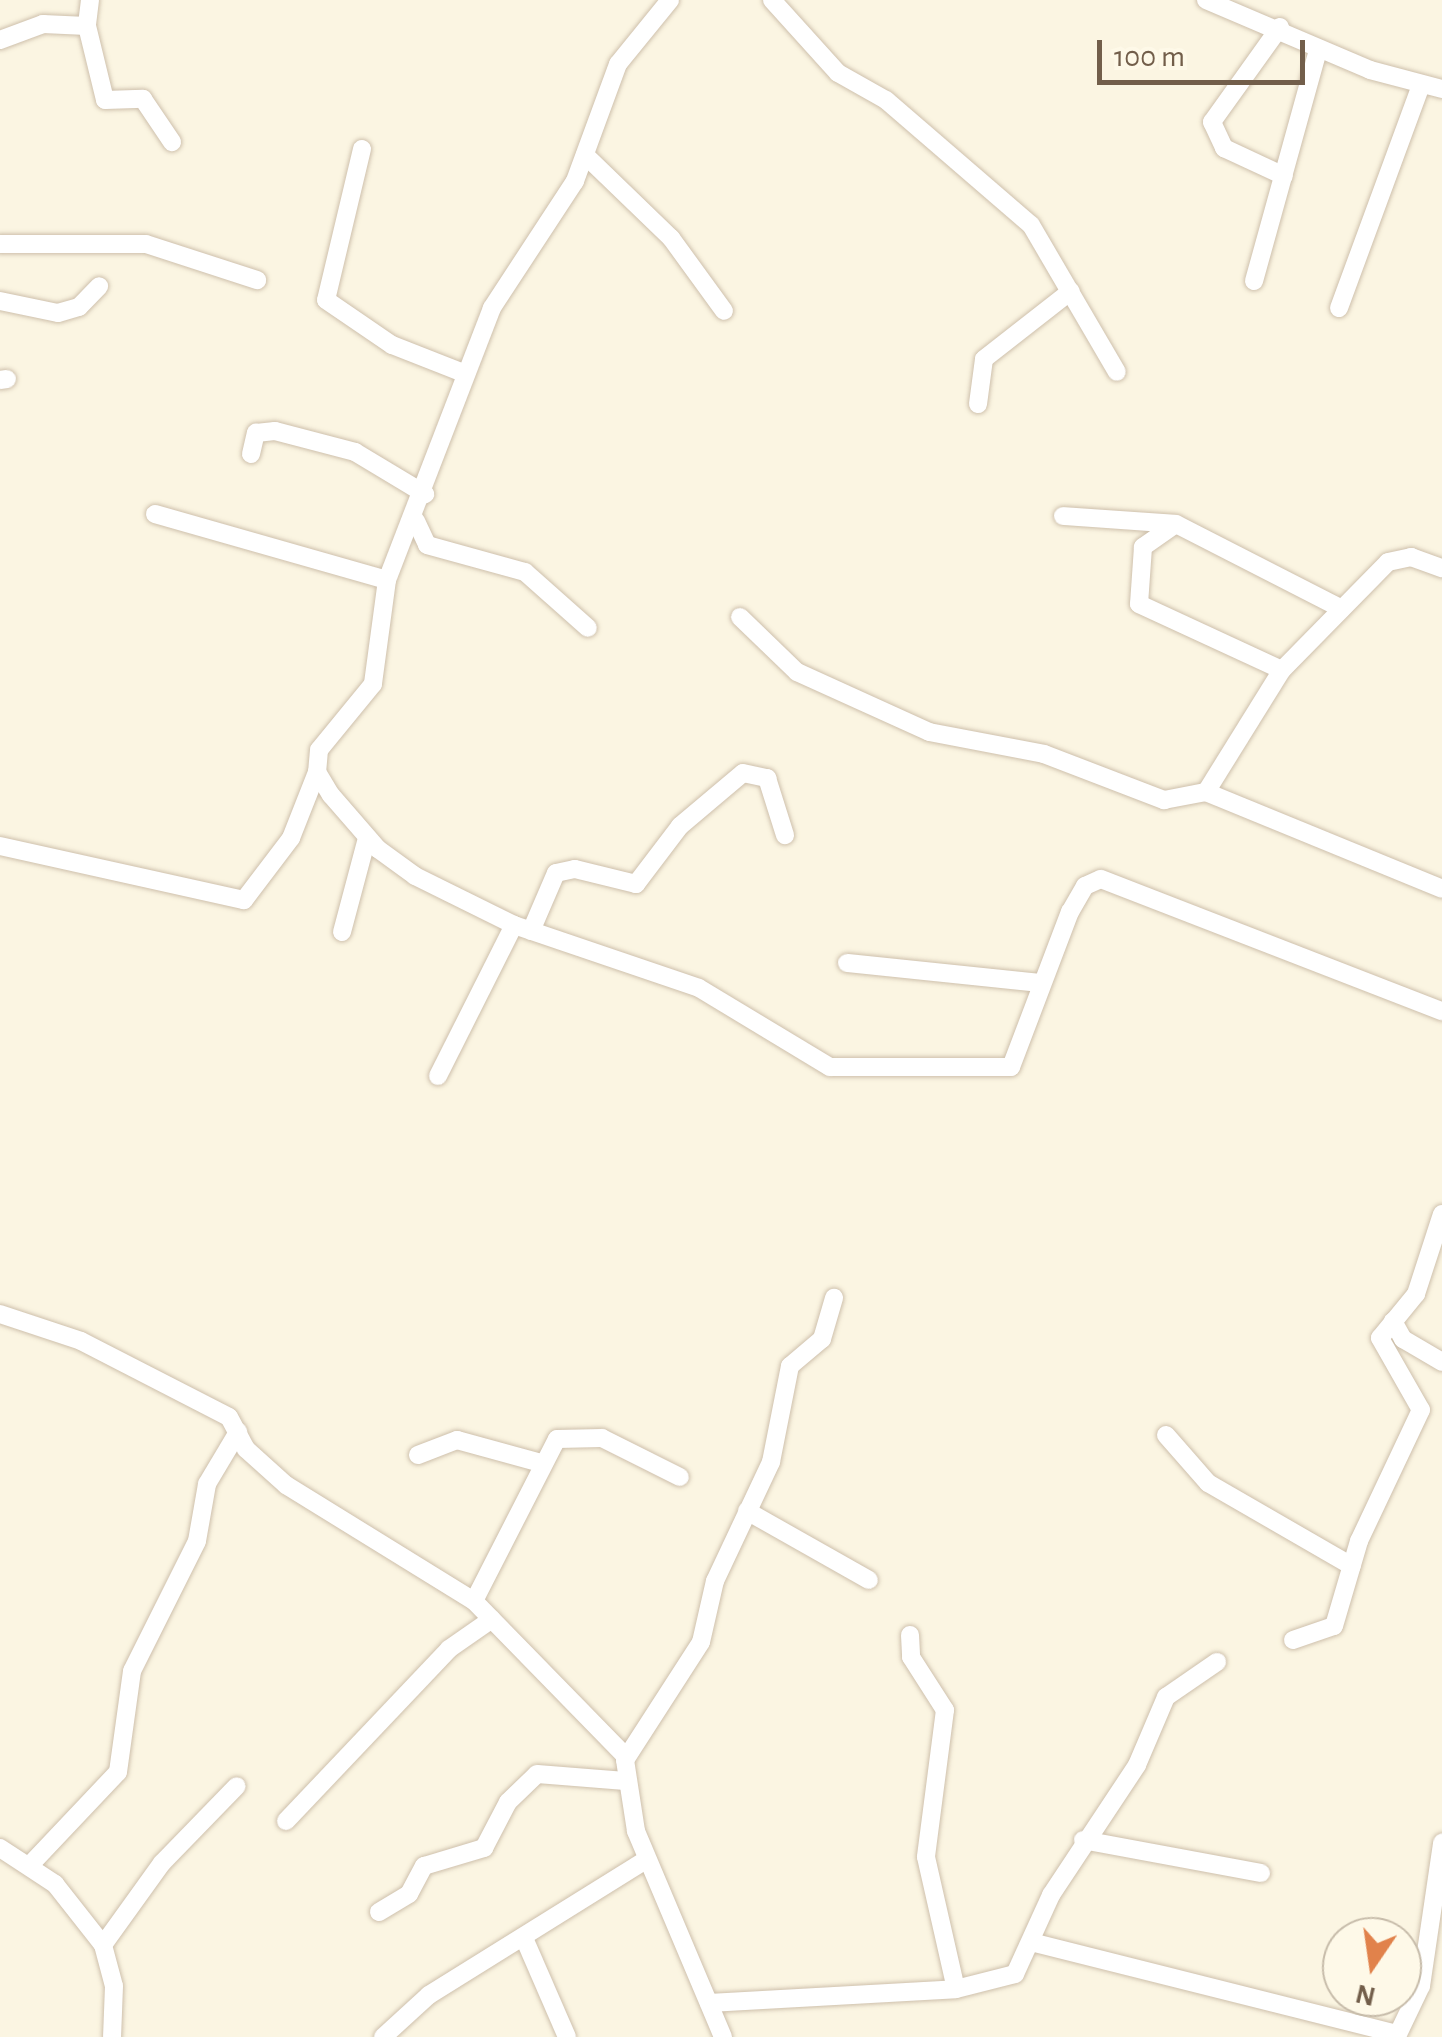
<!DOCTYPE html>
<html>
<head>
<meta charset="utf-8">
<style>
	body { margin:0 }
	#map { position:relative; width:1442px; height:2037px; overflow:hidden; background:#fbf5e2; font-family:"Alegreya Sans",sans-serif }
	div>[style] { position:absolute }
	.roads { filter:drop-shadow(0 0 2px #cec0ac) drop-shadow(0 0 2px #cec0ac) }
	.minor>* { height:18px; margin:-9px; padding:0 9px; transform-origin:9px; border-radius:9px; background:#fff }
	span { translate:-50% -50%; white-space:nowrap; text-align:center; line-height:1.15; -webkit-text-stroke:10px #fef9e8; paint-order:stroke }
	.north { position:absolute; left:1322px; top:1917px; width:100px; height:100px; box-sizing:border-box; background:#fef9e8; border:2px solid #c6bba9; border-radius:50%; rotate:193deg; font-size:28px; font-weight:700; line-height:40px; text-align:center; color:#725e4a }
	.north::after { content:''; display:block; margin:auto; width:35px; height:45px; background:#e1824b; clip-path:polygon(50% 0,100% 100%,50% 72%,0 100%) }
	.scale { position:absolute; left:1097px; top:40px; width:208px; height:45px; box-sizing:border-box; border:5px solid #725e4a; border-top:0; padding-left:12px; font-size:30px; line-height:35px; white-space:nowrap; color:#725e4a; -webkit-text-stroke:8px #fef9e8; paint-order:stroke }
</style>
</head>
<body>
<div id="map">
	<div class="roads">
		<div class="minor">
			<div style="left:90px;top:0;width:26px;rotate:97deg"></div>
			<div style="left:87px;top:26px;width:76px;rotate:76.3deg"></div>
			<div style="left:105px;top:100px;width:38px;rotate:-2deg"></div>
			<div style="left:143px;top:99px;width:52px;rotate:56deg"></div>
			<div style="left:670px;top:0;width:82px;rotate:129.1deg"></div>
			<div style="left:618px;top:64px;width:125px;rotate:110.2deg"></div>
			<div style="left:575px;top:181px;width:152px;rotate:123.2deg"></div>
			<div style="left:492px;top:308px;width:292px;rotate:111.1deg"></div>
			<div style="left:387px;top:580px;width:105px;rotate:97.7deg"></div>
			<div style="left:373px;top:684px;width:85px;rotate:129.3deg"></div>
			<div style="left:319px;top:750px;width:22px;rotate:95deg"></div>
			<div style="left:317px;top:772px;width:27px;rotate:59deg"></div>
			<div style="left:331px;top:795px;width:72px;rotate:49deg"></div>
			<div style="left:378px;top:849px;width:46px;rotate:36.1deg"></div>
			<div style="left:415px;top:876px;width:110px;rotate:26.3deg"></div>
			<div style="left:514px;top:925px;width:195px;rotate:18.8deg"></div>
			<div style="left:699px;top:988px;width:153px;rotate:31.1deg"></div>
			<div style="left:830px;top:1067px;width:181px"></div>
			<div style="left:1011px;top:1067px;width:166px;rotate:-69.2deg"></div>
			<div style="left:1070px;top:912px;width:30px;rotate:-60deg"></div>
			<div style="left:1085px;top:886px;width:17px;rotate:-24deg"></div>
			<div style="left:1101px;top:879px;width:366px;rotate:21.2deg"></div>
			<div style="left:772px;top:0;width:98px;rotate:47.9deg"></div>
			<div style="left:838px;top:73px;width:55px;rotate:29.4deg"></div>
			<div style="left:886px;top:100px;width:191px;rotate:40.8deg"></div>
			<div style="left:1031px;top:225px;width:170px;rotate:59.7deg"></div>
			<div style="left:1206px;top:0;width:178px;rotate:23.1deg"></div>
			<div style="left:1370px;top:70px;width:74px;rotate:14.8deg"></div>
			<div style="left:1280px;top:27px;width:117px;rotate:125.6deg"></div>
			<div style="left:1212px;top:122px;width:29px;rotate:65deg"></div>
			<div style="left:1224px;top:148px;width:66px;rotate:25deg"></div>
			<div style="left:0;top:40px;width:46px;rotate:-20.4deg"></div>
			<div style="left:43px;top:24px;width:44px;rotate:2.6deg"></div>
			<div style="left:362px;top:149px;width:155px;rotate:103.4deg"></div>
			<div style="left:326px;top:300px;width:80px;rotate:34.3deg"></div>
			<div style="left:392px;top:345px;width:79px;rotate:21.4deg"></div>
			<div style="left:585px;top:155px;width:120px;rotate:44deg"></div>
			<div style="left:671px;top:238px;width:90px;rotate:54deg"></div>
			<div style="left:0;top:244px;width:146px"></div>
			<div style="left:146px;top:244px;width:117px;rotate:18deg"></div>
			<div style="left:1254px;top:281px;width:240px;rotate:-74.5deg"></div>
			<div style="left:0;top:301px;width:59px;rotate:11.7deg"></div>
			<div style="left:58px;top:313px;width:22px;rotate:-16deg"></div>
			<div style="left:79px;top:307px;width:29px;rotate:-46deg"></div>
			<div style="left:1339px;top:308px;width:238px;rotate:-69.8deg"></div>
			<div style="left:0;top:380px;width:7px;rotate:-8deg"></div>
			<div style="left:978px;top:404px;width:45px;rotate:-82.4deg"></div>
			<div style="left:984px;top:359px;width:110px;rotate:-38deg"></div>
			<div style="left:251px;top:454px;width:22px;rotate:-77deg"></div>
			<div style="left:256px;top:433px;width:19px;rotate:-6deg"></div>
			<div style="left:275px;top:431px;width:83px;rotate:14.7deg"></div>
			<div style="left:355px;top:452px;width:82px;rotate:31deg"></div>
			<div style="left:155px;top:514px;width:241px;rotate:15.9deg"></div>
			<div style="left:1063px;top:516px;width:113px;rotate:4deg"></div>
			<div style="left:1176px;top:524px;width:186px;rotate:27.1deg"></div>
			<div style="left:416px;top:521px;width:26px;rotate:65deg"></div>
			<div style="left:427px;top:545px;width:102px;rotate:15.4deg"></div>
			<div style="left:525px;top:572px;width:84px;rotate:41.6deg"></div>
			<div style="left:1173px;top:526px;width:37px;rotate:145deg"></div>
			<div style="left:1143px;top:547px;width:57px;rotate:94deg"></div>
			<div style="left:1139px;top:604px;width:157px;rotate:24.8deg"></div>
			<div style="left:740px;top:617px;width:79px;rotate:44deg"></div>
			<div style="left:797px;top:672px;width:145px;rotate:24.4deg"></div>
			<div style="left:929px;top:732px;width:117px;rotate:10.8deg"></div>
			<div style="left:1044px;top:754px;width:129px;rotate:21deg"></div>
			<div style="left:1164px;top:800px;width:43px;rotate:-10.8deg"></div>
			<div style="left:1206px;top:792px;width:255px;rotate:22.3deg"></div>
			<div style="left:1206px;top:792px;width:144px;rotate:-58.1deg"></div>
			<div style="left:1282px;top:670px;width:151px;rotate:-45.5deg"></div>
			<div style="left:1388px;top:562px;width:24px;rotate:-12deg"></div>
			<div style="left:1411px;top:557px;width:33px;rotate:20deg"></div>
			<div style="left:0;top:846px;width:250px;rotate:12.5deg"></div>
			<div style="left:244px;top:900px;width:78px;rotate:-52.8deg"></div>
			<div style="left:291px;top:838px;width:71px;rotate:-68.5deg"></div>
			<div style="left:531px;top:931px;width:63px;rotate:-66.7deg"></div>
			<div style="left:556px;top:873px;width:19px;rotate:-12deg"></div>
			<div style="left:575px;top:869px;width:63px;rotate:13.8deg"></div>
			<div style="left:636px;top:884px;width:73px;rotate:-52.8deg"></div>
			<div style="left:680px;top:826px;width:82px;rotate:-40.1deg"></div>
			<div style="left:743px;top:773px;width:25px;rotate:12deg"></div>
			<div style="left:767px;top:778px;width:60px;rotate:72.5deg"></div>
			<div style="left:342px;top:932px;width:97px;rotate:-75.1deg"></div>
			<div style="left:847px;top:963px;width:195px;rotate:5.9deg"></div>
			<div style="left:438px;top:1076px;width:169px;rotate:-63.3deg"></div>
			<div style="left:0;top:1314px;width:85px;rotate:18.4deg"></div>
			<div style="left:81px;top:1341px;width:166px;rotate:27.2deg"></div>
			<div style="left:229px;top:1417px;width:36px;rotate:62deg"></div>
			<div style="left:246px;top:1449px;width:54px;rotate:42deg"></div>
			<div style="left:286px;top:1485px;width:221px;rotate:31.7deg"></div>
			<div style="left:474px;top:1601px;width:218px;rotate:45.7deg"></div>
			<div style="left:1393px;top:1321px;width:21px;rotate:61deg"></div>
			<div style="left:1403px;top:1339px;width:45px;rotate:30.5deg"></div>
			<div style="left:1166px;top:1435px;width:64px;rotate:48.8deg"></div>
			<div style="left:1208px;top:1483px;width:166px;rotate:30deg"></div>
			<div style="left:418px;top:1455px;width:42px;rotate:-21deg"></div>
			<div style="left:457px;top:1440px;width:87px;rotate:15.3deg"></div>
			<div style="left:747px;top:1511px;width:140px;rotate:29.5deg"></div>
			<div style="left:474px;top:1601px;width:182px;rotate:-62.9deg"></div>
			<div style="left:557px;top:1439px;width:45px;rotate:-1.3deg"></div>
			<div style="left:602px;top:1438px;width:87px;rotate:26.6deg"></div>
			<div style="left:910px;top:1635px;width:22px;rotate:87deg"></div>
			<div style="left:911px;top:1657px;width:63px;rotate:57.3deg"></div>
			<div style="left:945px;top:1710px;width:148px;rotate:97.4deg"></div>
			<div style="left:926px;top:1857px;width:135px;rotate:77.2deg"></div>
			<div style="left:1293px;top:1640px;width:43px;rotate:-18.9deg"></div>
			<div style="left:1334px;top:1626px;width:89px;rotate:-73.6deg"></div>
			<div style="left:1359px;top:1541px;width:145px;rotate:-64.7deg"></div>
			<div style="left:1421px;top:1410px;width:83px;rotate:-119.7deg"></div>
			<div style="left:1380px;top:1338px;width:57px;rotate:-50.7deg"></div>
			<div style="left:1416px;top:1294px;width:84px;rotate:-72deg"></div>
			<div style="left:286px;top:1821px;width:237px;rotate:-46.5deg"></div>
			<div style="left:449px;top:1649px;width:52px;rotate:-34.9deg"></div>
			<div style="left:1083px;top:1840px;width:181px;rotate:10.5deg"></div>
			<div style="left:0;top:1848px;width:66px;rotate:33.2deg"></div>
			<div style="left:55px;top:1884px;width:78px;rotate:51.8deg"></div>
			<div style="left:103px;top:1945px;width:42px;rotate:75deg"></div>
			<div style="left:114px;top:1986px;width:51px;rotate:92.2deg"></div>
			<div style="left:30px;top:1865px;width:128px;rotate:-46.6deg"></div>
			<div style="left:118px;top:1772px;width:102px;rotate:-82.1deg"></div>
			<div style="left:132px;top:1671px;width:145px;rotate:-63.4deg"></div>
			<div style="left:197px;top:1541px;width:58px;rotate:-80deg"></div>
			<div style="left:207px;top:1484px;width:61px;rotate:-59.2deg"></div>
			<div style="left:379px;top:1912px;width:35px;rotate:-31deg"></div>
			<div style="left:409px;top:1894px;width:32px;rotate:-62deg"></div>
			<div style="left:424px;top:1866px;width:63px;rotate:-16.7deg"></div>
			<div style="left:484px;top:1848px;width:52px;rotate:-62.4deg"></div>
			<div style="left:508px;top:1802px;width:40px;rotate:-44deg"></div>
			<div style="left:537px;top:1774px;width:89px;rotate:4.5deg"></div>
			<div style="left:524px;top:1938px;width:108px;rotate:66.5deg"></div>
			<div style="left:1035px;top:1943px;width:374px;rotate:14.1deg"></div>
			<div style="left:1398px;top:2034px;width:53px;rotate:-64.4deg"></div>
			<div style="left:1421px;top:1986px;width:145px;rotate:-81.6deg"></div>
			<div style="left:103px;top:1945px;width:101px;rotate:-54.3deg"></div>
			<div style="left:162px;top:1863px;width:107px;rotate:-45.8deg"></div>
			<div style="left:709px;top:2003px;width:247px;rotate:-3.2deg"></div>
			<div style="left:956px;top:1989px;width:61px;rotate:-14.3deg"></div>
			<div style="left:1015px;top:1974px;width:87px;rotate:-65.5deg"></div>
			<div style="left:1051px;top:1895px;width:156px;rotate:-56.5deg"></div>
			<div style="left:1137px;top:1765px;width:74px;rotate:-66.9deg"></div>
			<div style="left:1166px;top:1697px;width:62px;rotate:-34.5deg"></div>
			<div style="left:383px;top:2037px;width:62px;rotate:-42.4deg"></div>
			<div style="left:429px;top:1995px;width:256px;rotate:-31.9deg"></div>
			<div style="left:723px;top:2037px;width:224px;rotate:-112.9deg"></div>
			<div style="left:636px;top:1831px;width:72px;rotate:-98.8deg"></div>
			<div style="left:625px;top:1760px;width:140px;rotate:-57.2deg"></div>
			<div style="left:701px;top:1642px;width:63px;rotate:-77.1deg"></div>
			<div style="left:715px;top:1581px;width:132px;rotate:-64.8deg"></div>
			<div style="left:771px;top:1462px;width:98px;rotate:-78.8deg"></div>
			<div style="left:790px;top:1366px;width:42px;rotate:-40.2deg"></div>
			<div style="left:822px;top:1339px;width:43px;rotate:-73.7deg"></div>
		</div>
	</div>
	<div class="north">N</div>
	<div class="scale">100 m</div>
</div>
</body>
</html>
